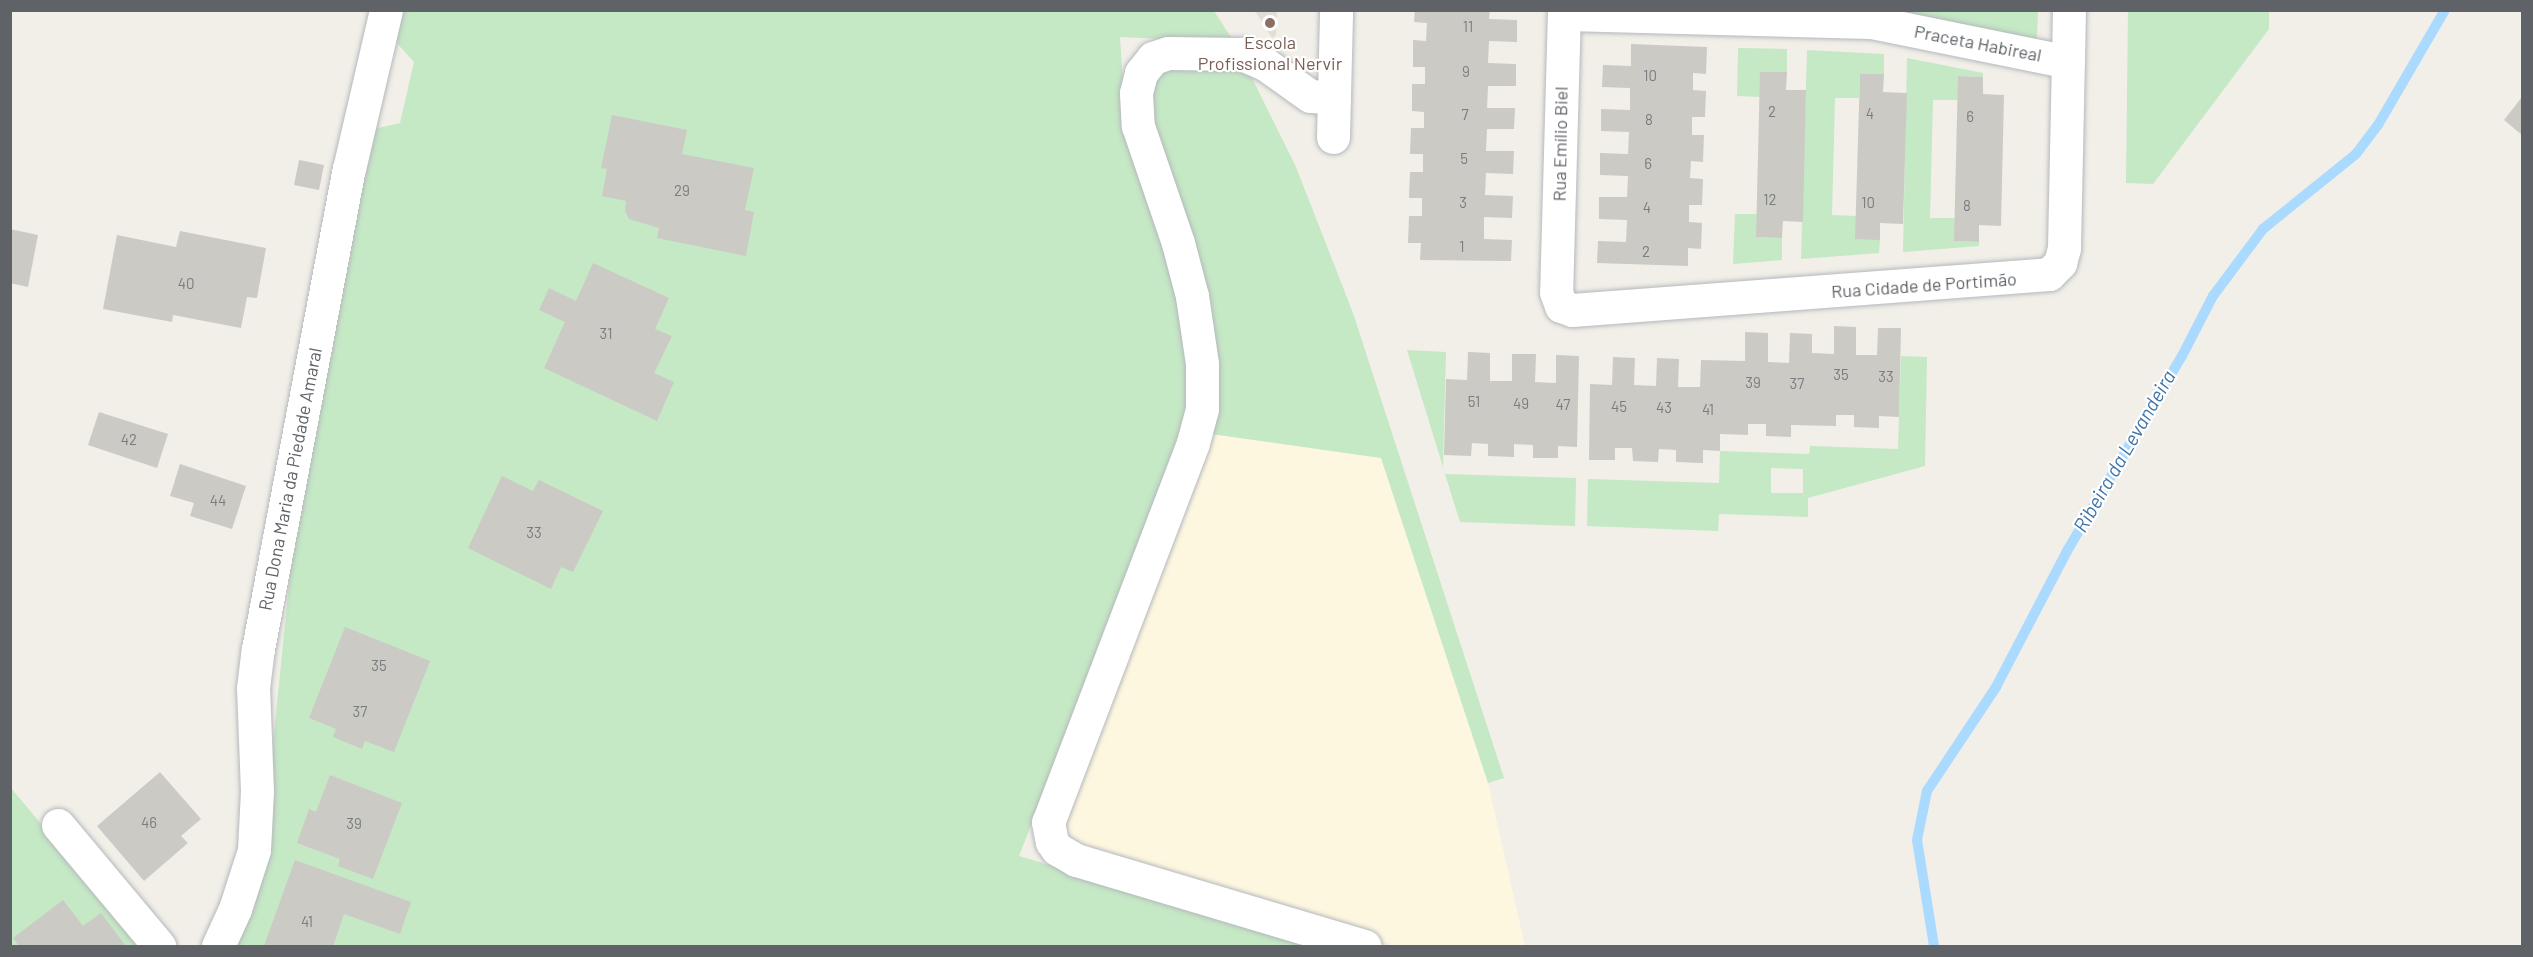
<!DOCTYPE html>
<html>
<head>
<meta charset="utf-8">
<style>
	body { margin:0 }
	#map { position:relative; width:2533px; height:957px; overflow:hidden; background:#f1efe8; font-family:Barlow,sans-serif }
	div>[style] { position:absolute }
	.commercial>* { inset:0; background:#fef7e0 }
	.education>* { inset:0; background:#e1ded6 }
	.green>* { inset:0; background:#c5e8c5 }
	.stream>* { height:10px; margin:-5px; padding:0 5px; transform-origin:5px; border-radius:5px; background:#aadaff }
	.building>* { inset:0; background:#cccac5 }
	.roads { filter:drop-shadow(0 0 2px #b5b8bc) drop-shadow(0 0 2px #b5b8bc) }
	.minor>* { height:33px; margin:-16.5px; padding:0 16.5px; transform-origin:16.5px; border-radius:16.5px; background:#fff }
	.dots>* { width:16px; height:16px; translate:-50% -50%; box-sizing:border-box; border:3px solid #fff; border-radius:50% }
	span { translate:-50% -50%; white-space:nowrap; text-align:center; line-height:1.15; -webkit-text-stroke:4.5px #fff; paint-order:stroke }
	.number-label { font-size:15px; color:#7a7d7f }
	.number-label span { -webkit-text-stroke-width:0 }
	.education-label { font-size:18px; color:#785e54 }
	.street-label { font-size:18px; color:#5f6368 }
	.water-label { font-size:20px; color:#4174aa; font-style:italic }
	.frame { position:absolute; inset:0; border:12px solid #5f6368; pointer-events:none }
</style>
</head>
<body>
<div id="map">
	<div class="commercial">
		<div style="clip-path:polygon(1211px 434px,1381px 458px,1488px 783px,1525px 946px,1390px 946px,1390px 943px,1074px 849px,1056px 824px)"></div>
	</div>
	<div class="education">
		<div style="clip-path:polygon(1255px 11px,1277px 11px,1276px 35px,1272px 38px)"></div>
	</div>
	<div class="green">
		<div style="clip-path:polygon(402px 11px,1214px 11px,1234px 42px,1120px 37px,1126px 129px,1176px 285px,1189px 385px,1180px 443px,1019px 856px,1324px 946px,237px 946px,257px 896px,268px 860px,272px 753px,292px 555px,338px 290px,374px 129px,400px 123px,414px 62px,395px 41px)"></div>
		<div style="clip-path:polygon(1882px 11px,2038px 11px,2037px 41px)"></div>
		<div style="clip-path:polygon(2128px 11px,2269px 11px,2269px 29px,2153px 184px,2126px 183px)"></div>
		<div style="clip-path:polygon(1738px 48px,1787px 49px,1787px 72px,1760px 72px,1760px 97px,1737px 96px)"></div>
		<div style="clip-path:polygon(1807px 50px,1884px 54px,1884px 74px,1860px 74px,1859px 98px,1835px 98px,1832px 215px,1856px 216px,1880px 240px,1879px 253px,1801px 259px)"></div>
		<div style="clip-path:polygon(1907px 58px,1983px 73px,1983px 77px,1958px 76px,1958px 100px,1933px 100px,1930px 218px,1955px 218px,1955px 241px,1979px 242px,1979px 246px,1903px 252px)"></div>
		<div style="clip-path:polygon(1246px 66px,1296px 167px,1353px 313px,1504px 778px,1488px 783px,1381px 458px,1211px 434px,1218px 370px,1213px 322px,1155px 126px,1152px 96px,1160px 73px,1168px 68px)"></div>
		<div style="clip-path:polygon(1735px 214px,1757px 214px,1757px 237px,1782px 238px,1782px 260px,1733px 264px)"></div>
		<div style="clip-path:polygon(1407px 350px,1446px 352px,1443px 467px)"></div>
		<div style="clip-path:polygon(evenodd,1901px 356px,1927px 357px,1925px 466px,1808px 498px,1808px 517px,1719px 514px,1718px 531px,1587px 526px,1588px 479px,1719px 483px,1720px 451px,1809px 454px,1810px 446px,1898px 449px,1901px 356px,1771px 468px,1803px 469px,1803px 493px,1771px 493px,1771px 468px)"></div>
		<div style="clip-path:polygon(1445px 474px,1576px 478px,1575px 526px,1460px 522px)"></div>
		<div style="clip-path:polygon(10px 787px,82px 872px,145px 946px,11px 946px)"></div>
	</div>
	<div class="stream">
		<div style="left:1934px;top:946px;width:107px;rotate:-99.1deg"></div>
		<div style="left:1917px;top:840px;width:50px;rotate:-78.5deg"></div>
		<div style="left:1927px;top:791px;width:125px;rotate:-56.4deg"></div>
		<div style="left:1996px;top:687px;width:153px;rotate:-62.4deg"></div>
		<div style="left:2067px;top:551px;width:226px;rotate:-59.5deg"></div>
		<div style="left:2182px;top:356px;width:68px;rotate:-62.7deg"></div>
		<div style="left:2213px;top:296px;width:84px;rotate:-53.3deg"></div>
		<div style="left:2263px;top:229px;width:119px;rotate:-38.9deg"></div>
		<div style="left:2356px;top:154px;width:36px;rotate:-53deg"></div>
		<div style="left:2378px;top:125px;width:133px;rotate:-59.8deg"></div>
	</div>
	<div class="building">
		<div style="clip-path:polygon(1415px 10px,1490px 10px,1489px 19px,1517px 20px,1517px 42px,1489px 41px,1488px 63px,1516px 64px,1516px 86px,1488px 86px,1487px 108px,1515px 108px,1514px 129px,1487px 129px,1486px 151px,1514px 151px,1513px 174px,1486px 173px,1485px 195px,1513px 196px,1512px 218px,1484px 217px,1484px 239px,1512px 240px,1511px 261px,1420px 260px,1421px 243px,1408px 243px,1409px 216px,1422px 216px,1422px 198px,1409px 198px,1410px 172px,1423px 172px,1423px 154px,1410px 154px,1411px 128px,1424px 128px,1424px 112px,1412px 111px,1412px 84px,1425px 84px,1425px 67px,1413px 67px,1413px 40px,1426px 41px,1427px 23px,1414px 22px)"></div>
		<div style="clip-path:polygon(1631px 44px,1707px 47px,1706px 74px,1693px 73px,1693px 90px,1706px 91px,1705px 117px,1692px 117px,1692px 135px,1704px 135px,1703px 162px,1691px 161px,1690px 178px,1703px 179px,1702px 205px,1689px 205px,1689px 222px,1702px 223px,1701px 249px,1688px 248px,1688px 266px,1597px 263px,1598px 241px,1626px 242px,1627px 220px,1599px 219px,1599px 197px,1627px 197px,1628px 176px,1600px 175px,1600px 153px,1628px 154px,1629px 132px,1601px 131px,1601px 109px,1630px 110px,1630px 88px,1602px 87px,1603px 65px,1631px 66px)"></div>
		<div style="clip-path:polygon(1760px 72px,1787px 72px,1786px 90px,1806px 90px,1803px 222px,1783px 221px,1782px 238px,1756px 237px)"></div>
		<div style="clip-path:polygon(1860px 74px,1884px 74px,1883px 92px,1907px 93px,1903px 224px,1880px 223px,1880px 240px,1855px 239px)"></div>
		<div style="clip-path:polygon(1958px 76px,1983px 77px,1983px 94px,2004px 95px,2001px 226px,1979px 225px,1979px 242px,1954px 241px)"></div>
		<div style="clip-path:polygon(2522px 97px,2522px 135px,2504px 120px)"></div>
		<div style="clip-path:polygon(612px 115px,687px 130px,682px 154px,754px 168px,745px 210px,754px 212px,746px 256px,657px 238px,659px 228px,629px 219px,625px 211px,626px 201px,602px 196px,607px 169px,601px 168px)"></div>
		<div style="clip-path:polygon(299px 160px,324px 165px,319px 190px,294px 185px)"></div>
		<div style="clip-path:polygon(10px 229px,38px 235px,28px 287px,10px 283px)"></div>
		<div style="clip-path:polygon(180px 231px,266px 248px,257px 298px,247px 297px,241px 328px,173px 315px,172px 322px,103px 309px,117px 235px,176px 247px)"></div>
		<div style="clip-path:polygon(593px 263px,669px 298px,655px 329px,672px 336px,654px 373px,674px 382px,657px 421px,544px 368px,565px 322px,539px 310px,549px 288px,576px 301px)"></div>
		<div style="clip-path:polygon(1834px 326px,1856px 327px,1856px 355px,1877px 355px,1878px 328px,1901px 328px,1899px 417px,1879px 416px,1879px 428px,1854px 427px,1854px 415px,1836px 415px,1836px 426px,1791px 425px,1791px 437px,1766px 436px,1766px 424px,1748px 424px,1748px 435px,1720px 434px,1720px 451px,1703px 450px,1703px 463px,1676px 462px,1676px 450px,1659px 449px,1658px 462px,1633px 461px,1632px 448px,1615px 448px,1615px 460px,1589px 460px,1590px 384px,1612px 385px,1613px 357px,1635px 358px,1634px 385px,1656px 386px,1657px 358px,1679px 359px,1678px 387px,1700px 387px,1701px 360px,1745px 361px,1745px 332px,1768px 333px,1768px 362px,1789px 363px,1790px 333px,1812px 334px,1812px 353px,1834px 354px)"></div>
		<div style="clip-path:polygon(1468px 352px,1490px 353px,1490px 381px,1512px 381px,1512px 354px,1536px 354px,1535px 382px,1556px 383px,1556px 355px,1579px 356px,1577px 447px,1558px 446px,1558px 458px,1533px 458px,1533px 445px,1514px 444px,1514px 457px,1488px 456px,1488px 444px,1472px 443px,1471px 456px,1444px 455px,1446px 379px,1467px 380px)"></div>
		<div style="clip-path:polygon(99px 412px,168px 434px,157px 468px,88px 445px)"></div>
		<div style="clip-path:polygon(180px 464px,246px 486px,232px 529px,190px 516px,194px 503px,170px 496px)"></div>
		<div style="clip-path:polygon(502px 476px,533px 491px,539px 480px,603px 511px,573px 572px,561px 567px,551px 589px,468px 548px)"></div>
		<div style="clip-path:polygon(345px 627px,430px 661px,394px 752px,365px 741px,362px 749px,333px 737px,336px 729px,309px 718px)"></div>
		<div style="clip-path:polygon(160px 772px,201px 819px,181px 836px,188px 843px,144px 881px,97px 826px)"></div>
		<div style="clip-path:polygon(330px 775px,402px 803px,373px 879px,338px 866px,340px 859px,297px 843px,309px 809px,316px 812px)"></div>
		<div style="clip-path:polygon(295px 860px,411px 902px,400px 934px,344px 914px,333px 946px,264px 946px)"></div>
		<div style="clip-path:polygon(63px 900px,83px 926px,101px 913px,126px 946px,19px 946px,13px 938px)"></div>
	</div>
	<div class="roads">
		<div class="minor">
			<div style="left:1564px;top:10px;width:282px;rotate:91.6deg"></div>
			<div style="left:1556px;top:292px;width:15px;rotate:70deg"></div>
			<div style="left:1561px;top:306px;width:12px;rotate:20deg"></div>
			<div style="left:1572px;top:310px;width:478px;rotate:-4.3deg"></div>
			<div style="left:2049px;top:274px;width:16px;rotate:-45deg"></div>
			<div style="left:2060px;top:263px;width:16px;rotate:-75deg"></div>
			<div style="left:2064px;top:248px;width:238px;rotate:-88.8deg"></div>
			<div style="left:1564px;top:14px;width:308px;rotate:1.5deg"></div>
			<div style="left:1872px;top:22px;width:200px;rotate:11.5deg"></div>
			<div style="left:1334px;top:98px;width:24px;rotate:-175deg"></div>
			<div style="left:1310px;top:96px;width:55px;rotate:-144.6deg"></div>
			<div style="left:1265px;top:64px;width:26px;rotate:-157deg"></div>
			<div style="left:1241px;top:54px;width:73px;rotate:-179.2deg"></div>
			<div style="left:1168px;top:53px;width:16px;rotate:162deg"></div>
			<div style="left:1153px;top:58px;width:19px;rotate:129deg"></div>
			<div style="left:1141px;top:73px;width:21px;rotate:104deg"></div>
			<div style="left:1136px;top:93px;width:33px;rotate:87deg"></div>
			<div style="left:1138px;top:126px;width:124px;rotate:71.1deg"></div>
			<div style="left:1178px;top:243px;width:55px;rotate:75.2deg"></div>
			<div style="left:1192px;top:296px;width:69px;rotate:81.6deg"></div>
			<div style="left:1202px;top:364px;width:45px;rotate:90deg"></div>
			<div style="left:1202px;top:409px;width:35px;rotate:105deg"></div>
			<div style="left:1193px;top:443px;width:406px;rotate:110.9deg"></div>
			<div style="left:1048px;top:822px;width:20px;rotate:79deg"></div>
			<div style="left:1052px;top:842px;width:9px;rotate:54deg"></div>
			<div style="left:1057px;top:849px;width:22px;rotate:30deg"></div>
			<div style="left:1076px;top:860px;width:301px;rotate:16.6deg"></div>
			<div style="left:1333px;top:137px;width:127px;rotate:-88.6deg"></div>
			<div style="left:58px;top:825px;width:158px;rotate:50.1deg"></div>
			<div style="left:218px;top:946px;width:41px;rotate:-65.3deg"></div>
			<div style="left:235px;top:909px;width:62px;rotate:-72.1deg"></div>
			<div style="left:254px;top:850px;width:59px;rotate:-87.1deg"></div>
			<div style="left:257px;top:791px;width:103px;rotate:-92.2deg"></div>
			<div style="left:253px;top:688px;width:39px;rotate:-83deg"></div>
			<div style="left:258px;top:649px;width:489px;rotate:-79.3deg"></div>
			<div style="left:349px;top:169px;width:163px;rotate:-76.9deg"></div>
		</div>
	</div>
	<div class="dots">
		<div style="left:1270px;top:23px;background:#8d6e63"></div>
	</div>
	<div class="number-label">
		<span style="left:1468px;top:27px">11</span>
		<span style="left:1466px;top:72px">9</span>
		<span style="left:1650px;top:76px">10</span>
		<span style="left:1772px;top:112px">2</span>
		<span style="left:1870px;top:114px">4</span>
		<span style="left:1465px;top:115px">7</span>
		<span style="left:1970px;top:117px">6</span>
		<span style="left:1649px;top:120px">8</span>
		<span style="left:1464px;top:159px">5</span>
		<span style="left:1648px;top:164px">6</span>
		<span style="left:682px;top:191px">29</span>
		<span style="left:1770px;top:200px">12</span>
		<span style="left:1463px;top:203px">3</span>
		<span style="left:1868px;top:203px">10</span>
		<span style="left:1967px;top:206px">8</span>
		<span style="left:1647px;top:208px">4</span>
		<span style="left:1462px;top:247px">1</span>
		<span style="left:1646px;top:252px">2</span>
		<span style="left:186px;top:284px">40</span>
		<span style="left:606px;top:334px">31</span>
		<span style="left:1841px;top:375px">35</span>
		<span style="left:1886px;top:377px">33</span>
		<span style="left:1753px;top:383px">39</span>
		<span style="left:1797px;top:384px">37</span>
		<span style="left:1474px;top:402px">51</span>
		<span style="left:1521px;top:404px">49</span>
		<span style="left:1563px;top:405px">47</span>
		<span style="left:1619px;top:407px">45</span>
		<span style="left:1664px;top:408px">43</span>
		<span style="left:1708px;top:410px">41</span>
		<span style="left:129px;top:440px">42</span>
		<span style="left:218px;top:501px">44</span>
		<span style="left:534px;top:533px">33</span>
		<span style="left:379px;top:666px">35</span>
		<span style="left:360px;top:712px">37</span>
		<span style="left:149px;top:823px">46</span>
		<span style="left:354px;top:824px">39</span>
		<span style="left:307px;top:922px">41</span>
	</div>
	<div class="education-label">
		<span style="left:1270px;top:53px">Escola<br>Profissional Nervir</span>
	</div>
	<div class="street-label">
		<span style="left:1978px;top:43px;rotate:11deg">Praceta Habireal</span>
		<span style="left:1560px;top:144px;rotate:-89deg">Rua Emílio Biel</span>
		<span style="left:1924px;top:285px;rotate:-4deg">Rua Cidade de Portimão</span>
		<span style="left:290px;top:479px;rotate:-79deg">Rua Dona Maria da Piedade Amaral</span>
	</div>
	<div class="water-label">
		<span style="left:2124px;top:451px;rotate:-60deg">Ribeira da Levandeira</span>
	</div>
	<div class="frame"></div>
</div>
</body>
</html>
